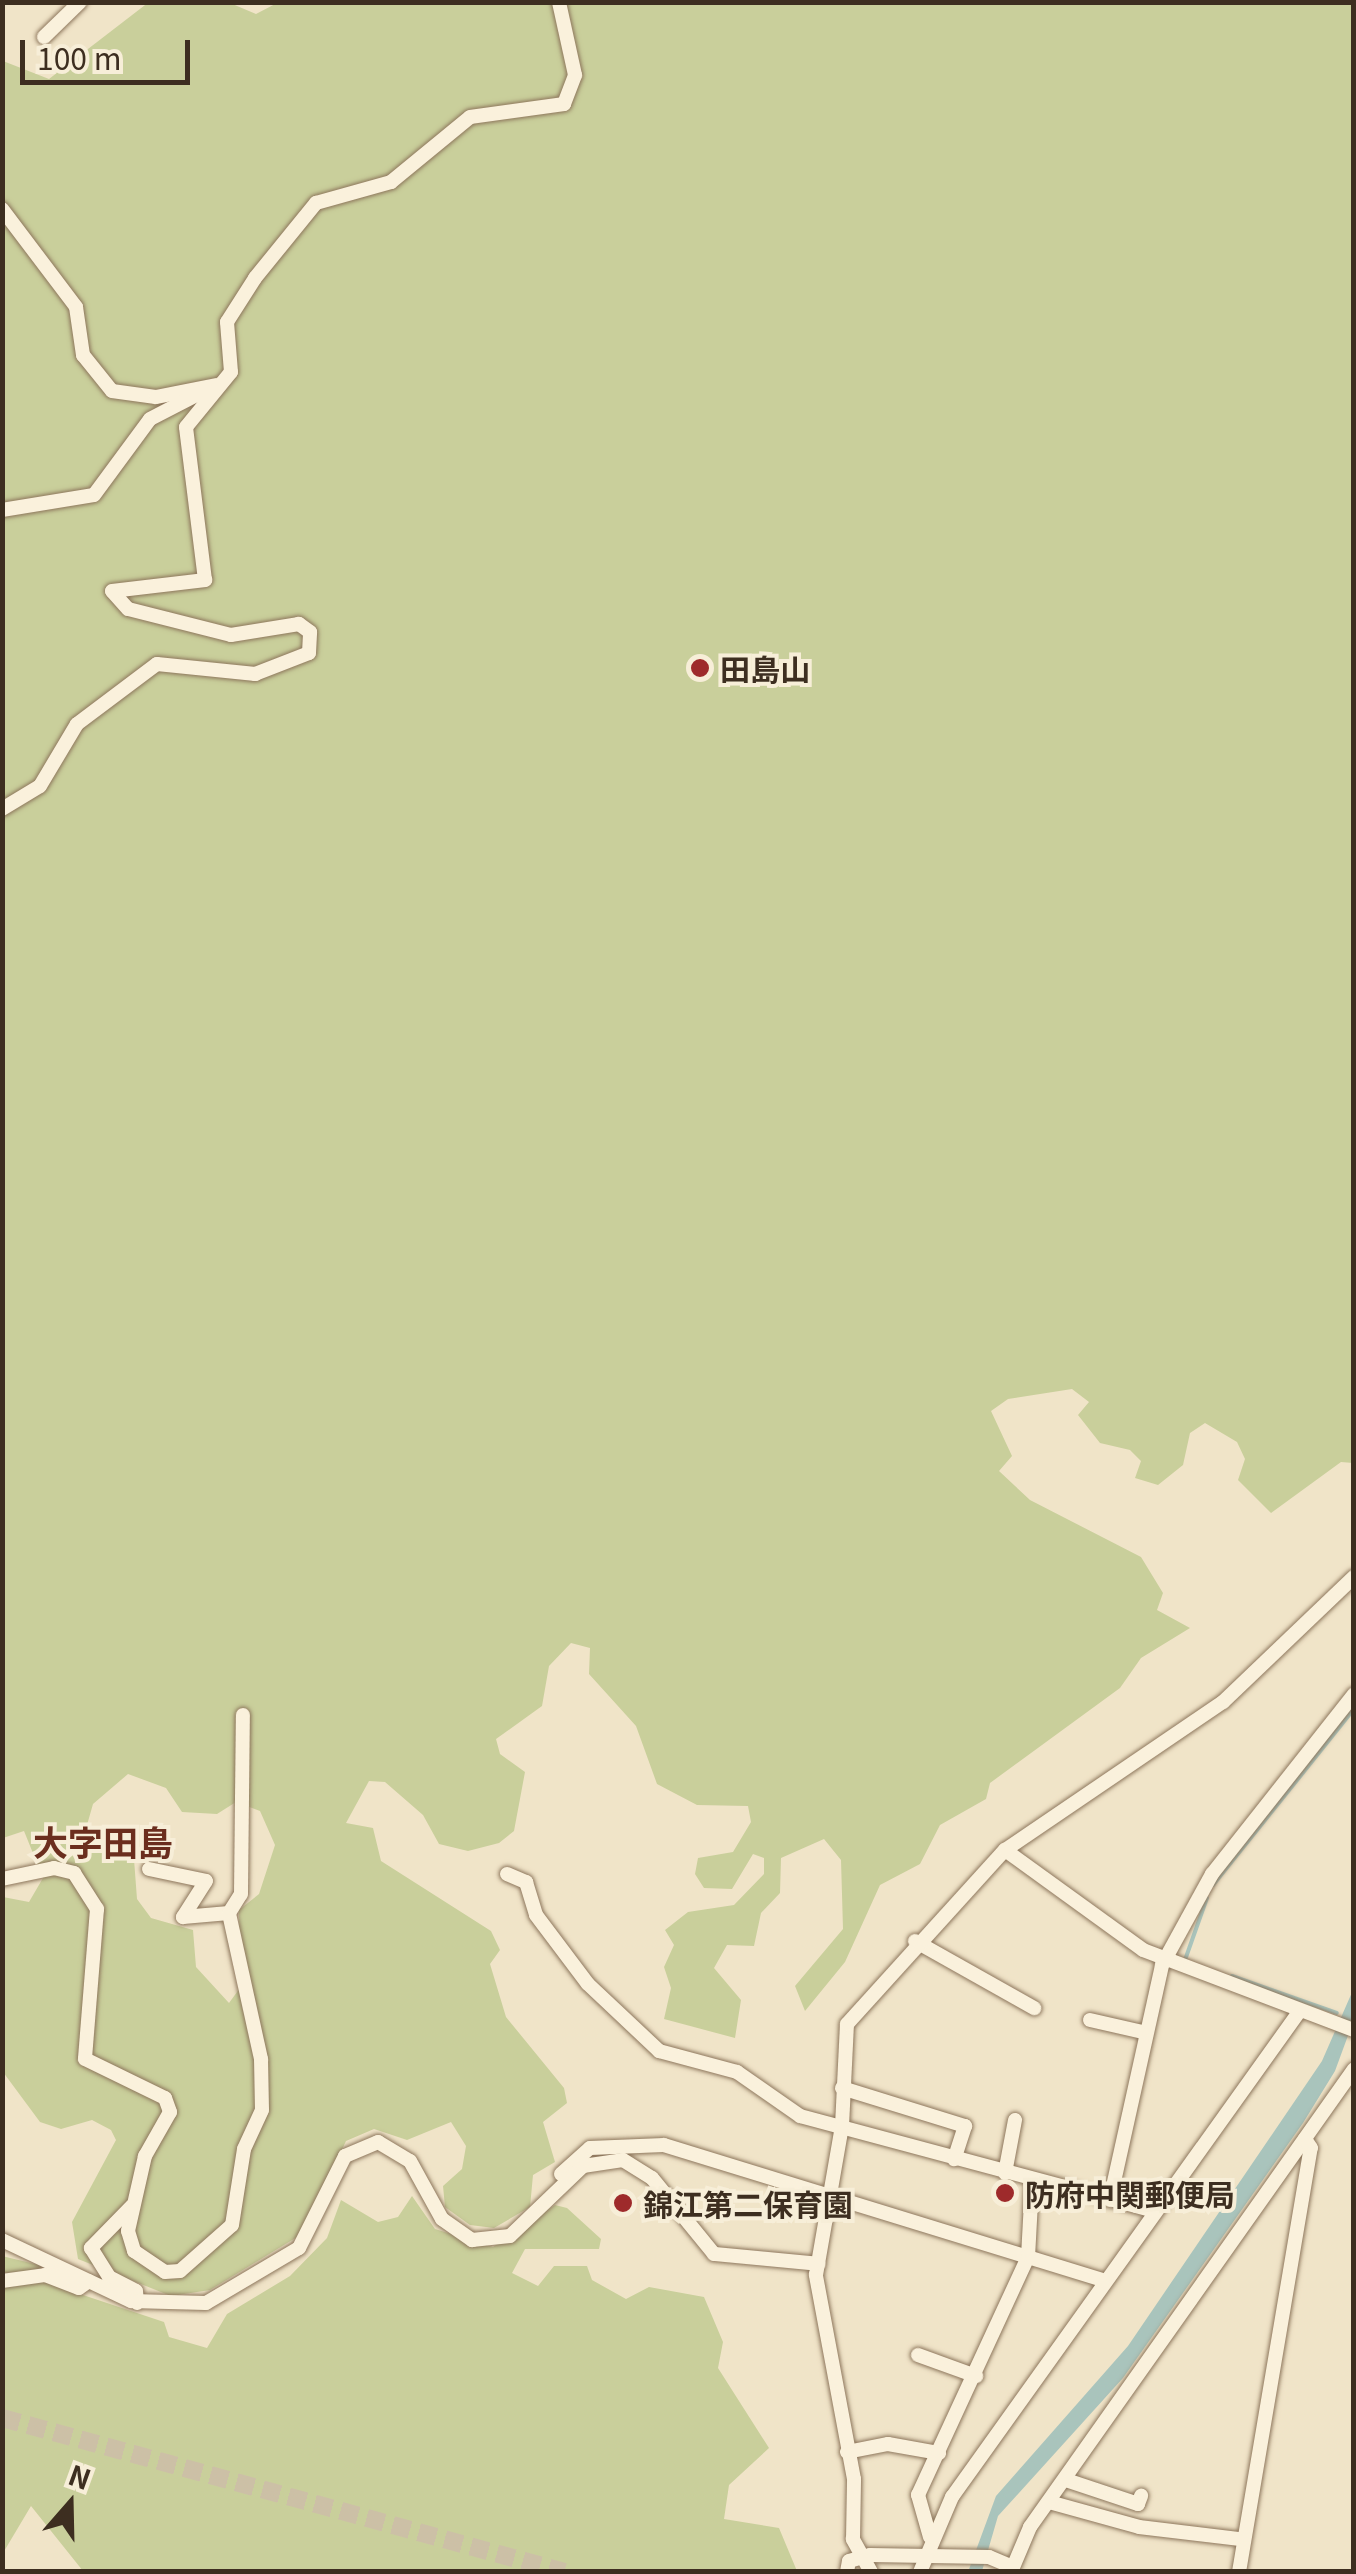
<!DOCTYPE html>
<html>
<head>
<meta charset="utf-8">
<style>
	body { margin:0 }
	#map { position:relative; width:1356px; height:2574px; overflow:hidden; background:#f0e4c8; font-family:Georgia,"Noto Sans JP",serif }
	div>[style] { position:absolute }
	.green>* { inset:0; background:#c9cf9b }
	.water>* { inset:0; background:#a9c4bc }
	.stream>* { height:4px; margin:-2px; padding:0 2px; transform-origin:2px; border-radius:2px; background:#a9c4bc }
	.major-tunnel>* { height:18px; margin-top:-9px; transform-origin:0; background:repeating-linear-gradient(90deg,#ccc0a6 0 18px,transparent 0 27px) }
	.roads { filter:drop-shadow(0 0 2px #8d765c) drop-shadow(0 0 2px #8d765c) }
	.minor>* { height:14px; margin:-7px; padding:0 7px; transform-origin:7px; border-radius:7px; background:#faf1dc }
	.dots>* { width:28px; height:28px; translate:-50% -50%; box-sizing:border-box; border:5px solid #f7eed8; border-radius:50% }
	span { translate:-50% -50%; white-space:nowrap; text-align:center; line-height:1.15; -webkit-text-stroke:8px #f7eed8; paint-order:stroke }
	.poi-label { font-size:30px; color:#3d2e20; font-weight:700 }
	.left { translate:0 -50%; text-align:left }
	.quarter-label { font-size:35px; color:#6b2e1e; font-weight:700 }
	.frame { position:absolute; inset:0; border:5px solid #3d2e20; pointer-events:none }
	.north { position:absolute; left:20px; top:2454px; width:100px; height:100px; -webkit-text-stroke:8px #f7eed8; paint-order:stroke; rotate:20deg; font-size:28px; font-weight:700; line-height:40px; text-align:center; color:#3d2e20 }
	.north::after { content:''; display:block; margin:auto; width:35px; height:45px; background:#3d2e20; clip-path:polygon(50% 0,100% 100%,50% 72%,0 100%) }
	.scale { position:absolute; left:20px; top:40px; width:170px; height:45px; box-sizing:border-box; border:5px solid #3d2e20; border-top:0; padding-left:12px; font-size:30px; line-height:35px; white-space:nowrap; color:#3d2e20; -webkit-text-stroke:8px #f7eed8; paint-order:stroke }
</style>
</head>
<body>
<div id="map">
	<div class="green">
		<div style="clip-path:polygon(evenodd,149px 2px,230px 3px,256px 14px,279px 2px,1353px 3px,1353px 1463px,1341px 1462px,1271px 1513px,1238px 1480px,1245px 1459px,1237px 1442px,1205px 1423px,1190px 1433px,1183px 1465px,1158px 1485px,1135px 1478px,1141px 1461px,1130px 1450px,1100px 1443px,1078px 1415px,1089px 1402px,1072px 1389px,1008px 1399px,991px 1411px,1012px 1456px,999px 1471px,1030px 1500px,1141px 1557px,1163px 1593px,1157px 1610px,1190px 1628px,1141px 1658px,1120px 1688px,990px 1783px,986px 1799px,940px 1825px,920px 1864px,880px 1885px,845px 1962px,805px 2011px,795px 1986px,843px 1929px,841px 1860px,824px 1839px,781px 1858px,780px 1893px,761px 1913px,754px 1946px,727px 1945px,714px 1968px,741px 2000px,735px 2038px,664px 2019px,671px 1988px,664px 1967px,674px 1945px,665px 1930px,688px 1912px,734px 1905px,764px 1874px,764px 1858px,753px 1854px,732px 1889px,704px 1888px,695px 1874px,698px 1858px,733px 1852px,751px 1822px,748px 1806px,697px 1805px,657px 1784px,636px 1726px,589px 1674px,590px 1648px,571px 1643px,549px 1666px,542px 1706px,496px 1739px,500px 1754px,525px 1772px,514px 1831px,499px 1843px,468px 1851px,439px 1844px,423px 1815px,385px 1782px,369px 1781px,346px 1823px,373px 1828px,381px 1861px,491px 1931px,500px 1950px,490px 1964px,506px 2017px,564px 2088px,567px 2103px,543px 2122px,555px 2162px,533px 2175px,530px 2207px,494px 2228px,470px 2225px,445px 2207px,443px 2186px,462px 2169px,466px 2146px,451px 2122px,407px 2140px,374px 2129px,346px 2141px,302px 2234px,210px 2290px,171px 2296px,78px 2259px,72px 2222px,116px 2140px,111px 2130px,92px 2120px,61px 2129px,40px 2122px,3px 2072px,3px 1897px,29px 1902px,43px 1878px,24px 1831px,3px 1838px,3px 61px,49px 79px,149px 2px,128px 1774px,166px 1788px,182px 1812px,217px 1814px,236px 1802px,260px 1811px,275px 1845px,259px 1894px,239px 1910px,240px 1988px,229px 2003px,196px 1967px,193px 1930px,151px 1918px,137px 1899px,133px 1846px,87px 1825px,93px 1804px,128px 1774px)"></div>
		<div style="clip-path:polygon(412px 2196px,435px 2229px,493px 2247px,555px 2205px,567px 2208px,601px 2239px,599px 2249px,525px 2249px,512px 2273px,538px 2286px,554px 2266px,587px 2266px,592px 2280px,626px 2299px,649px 2287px,704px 2297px,723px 2342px,718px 2368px,769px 2448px,729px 2485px,724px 2519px,779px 2528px,797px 2571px,83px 2571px,31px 2506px,3px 2553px,2px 2256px,39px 2265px,56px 2286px,164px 2322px,169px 2337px,207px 2348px,227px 2314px,290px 2276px,327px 2238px,341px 2200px,378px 2222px,398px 2217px)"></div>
	</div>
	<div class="water">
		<div style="clip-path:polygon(1353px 1990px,1353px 2022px,1335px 2071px,1303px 2123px,1123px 2378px,998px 2516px,982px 2571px,968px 2572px,996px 2496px,1128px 2346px,1322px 2061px)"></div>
	</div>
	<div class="stream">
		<div style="left:1213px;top:1885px;width:226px;rotate:-51.3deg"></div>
		<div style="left:1185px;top:1960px;width:66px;rotate:-70.5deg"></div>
		<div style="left:1232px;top:1976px;width:111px;rotate:19.4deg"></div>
	</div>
	<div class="major-tunnel">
		<div style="left:2px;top:2418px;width:583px;rotate:15.32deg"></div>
	</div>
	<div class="roads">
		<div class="minor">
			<div style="left:44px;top:37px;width:50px;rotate:-44.2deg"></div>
			<div style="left:2px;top:209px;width:123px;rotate:52.9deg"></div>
			<div style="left:76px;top:307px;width:49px;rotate:81.7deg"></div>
			<div style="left:83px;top:355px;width:46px;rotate:51.1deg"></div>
			<div style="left:112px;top:391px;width:44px;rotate:7.8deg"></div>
			<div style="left:156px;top:397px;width:62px;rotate:-11.1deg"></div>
			<div style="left:2px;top:510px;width:93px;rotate:-9.3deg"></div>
			<div style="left:94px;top:495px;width:94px;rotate:-53.6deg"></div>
			<div style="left:150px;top:419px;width:61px;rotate:-27.4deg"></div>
			<div style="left:2px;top:809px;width:44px;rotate:-31.2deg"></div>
			<div style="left:40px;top:786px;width:72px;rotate:-59.2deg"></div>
			<div style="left:77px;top:724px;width:100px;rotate:-36.9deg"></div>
			<div style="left:157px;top:664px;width:99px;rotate:5.8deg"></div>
			<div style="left:255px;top:674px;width:58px;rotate:-21.3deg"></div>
			<div style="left:309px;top:653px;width:21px;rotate:-87deg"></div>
			<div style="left:310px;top:632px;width:14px;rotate:-144deg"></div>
			<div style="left:299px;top:624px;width:69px;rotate:170.8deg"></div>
			<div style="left:231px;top:635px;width:106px;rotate:-165.8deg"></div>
			<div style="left:128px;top:609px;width:24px;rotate:-132deg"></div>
			<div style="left:112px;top:591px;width:94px;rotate:-6.7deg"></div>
			<div style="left:205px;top:580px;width:154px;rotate:-97.1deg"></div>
			<div style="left:186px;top:427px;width:71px;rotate:-50.7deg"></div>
			<div style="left:231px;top:372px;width:50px;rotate:-94.6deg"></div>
			<div style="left:227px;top:322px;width:52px;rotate:-57.5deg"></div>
			<div style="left:255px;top:278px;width:97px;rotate:-50.9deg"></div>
			<div style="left:316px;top:203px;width:78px;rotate:-15.6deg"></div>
			<div style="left:391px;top:182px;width:102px;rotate:-39.4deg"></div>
			<div style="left:470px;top:117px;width:95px;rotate:-7.9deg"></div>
			<div style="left:564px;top:104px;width:31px;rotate:-69deg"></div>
			<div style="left:575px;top:75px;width:75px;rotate:-102.4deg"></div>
			<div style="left:1005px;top:1850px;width:170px;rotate:35.9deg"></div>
			<div style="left:1143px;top:1950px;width:226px;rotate:20.8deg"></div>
			<div style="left:149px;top:1869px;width:58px;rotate:11.9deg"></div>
			<div style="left:206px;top:1881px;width:43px;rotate:122.6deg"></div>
			<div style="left:183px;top:1917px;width:46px;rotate:-5deg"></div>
			<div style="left:229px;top:1913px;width:22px;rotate:-58deg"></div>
			<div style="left:241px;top:1894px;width:179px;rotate:-89.4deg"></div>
			<div style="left:507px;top:1874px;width:21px;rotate:23deg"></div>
			<div style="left:526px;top:1882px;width:34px;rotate:73deg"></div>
			<div style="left:536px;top:1915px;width:86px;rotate:53deg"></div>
			<div style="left:588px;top:1984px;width:98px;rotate:43.3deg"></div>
			<div style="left:659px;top:2051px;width:81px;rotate:15.1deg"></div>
			<div style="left:737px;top:2072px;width:77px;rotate:34.9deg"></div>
			<div style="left:800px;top:2116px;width:367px;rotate:15deg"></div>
			<div style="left:2px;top:1879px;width:53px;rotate:-11.9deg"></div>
			<div style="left:54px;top:1868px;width:21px;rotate:14deg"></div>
			<div style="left:74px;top:1873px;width:43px;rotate:57.4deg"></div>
			<div style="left:97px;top:1909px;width:150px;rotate:94.6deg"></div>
			<div style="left:85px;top:2059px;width:89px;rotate:26deg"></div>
			<div style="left:165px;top:2098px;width:15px;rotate:70deg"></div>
			<div style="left:170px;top:2112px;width:51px;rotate:119.6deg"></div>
			<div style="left:145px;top:2156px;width:77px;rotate:102.8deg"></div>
			<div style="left:128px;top:2231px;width:21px;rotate:73deg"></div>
			<div style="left:134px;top:2251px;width:37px;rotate:34deg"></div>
			<div style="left:165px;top:2272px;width:15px;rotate:-4deg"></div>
			<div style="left:180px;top:2271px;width:69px;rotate:-41.5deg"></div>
			<div style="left:232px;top:2225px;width:77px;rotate:-81deg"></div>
			<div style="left:244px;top:2149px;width:43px;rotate:-65.2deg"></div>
			<div style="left:262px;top:2110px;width:51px;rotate:-91.1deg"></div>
			<div style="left:261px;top:2059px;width:149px;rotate:-102.4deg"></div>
			<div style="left:915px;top:1941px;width:137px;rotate:29.4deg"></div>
			<div style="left:1090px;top:2020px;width:54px;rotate:12.8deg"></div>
			<div style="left:842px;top:2088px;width:129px;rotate:17.2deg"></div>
			<div style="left:965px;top:2126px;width:35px;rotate:108deg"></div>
			<div style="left:1005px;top:2173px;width:54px;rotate:-79.3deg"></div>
			<div style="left:561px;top:2174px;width:39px;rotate:-42deg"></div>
			<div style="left:590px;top:2148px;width:74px;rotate:-2.3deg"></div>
			<div style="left:664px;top:2145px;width:460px;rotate:17.1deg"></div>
			<div style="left:1110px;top:2200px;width:241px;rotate:-77.5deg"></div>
			<div style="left:1162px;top:1965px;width:104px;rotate:-61.2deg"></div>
			<div style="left:1212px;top:1874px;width:229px;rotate:-51.7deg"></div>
			<div style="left:132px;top:2206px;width:59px;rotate:134.3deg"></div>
			<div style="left:91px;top:2248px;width:34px;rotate:58deg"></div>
			<div style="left:109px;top:2277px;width:30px;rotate:27deg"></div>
			<div style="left:136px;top:2291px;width:12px;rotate:85deg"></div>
			<div style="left:2px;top:2240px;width:143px;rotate:25.3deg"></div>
			<div style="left:131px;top:2301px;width:75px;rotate:1.5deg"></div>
			<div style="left:206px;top:2303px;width:108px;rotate:-30.6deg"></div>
			<div style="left:299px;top:2248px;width:103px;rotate:-63.4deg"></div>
			<div style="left:345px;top:2156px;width:36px;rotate:-23deg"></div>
			<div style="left:378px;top:2142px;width:37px;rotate:31deg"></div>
			<div style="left:410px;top:2161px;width:66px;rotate:61.1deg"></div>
			<div style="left:442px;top:2219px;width:37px;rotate:35deg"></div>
			<div style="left:472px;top:2240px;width:38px;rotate:-6deg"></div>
			<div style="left:510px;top:2236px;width:101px;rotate:-43.8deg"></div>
			<div style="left:583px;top:2166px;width:40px;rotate:-8.5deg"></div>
			<div style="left:623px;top:2160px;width:34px;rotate:32deg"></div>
			<div style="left:652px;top:2178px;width:98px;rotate:50.8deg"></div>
			<div style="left:714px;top:2254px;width:105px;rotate:5.4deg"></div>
			<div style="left:2px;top:2281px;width:43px;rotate:-7.9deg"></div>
			<div style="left:45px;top:2275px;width:36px;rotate:21deg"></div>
			<div style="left:79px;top:2288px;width:12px;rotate:-35deg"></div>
			<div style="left:918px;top:2355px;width:62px;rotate:19.9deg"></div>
			<div style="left:847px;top:2452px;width:42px;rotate:-11deg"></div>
			<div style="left:888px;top:2444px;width:52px;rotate:10deg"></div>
			<div style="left:1066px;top:2480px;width:76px;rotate:18.4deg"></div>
			<div style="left:1138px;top:2504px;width:9px;rotate:-69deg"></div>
			<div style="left:1049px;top:2502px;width:93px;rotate:15.5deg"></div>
			<div style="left:1139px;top:2527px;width:102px;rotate:6.8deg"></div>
			<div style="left:930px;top:2537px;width:44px;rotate:-105.9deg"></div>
			<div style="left:918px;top:2495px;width:262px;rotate:-65.2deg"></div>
			<div style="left:1028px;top:2257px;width:74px;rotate:-86.9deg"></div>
			<div style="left:847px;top:2572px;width:11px;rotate:-80deg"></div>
			<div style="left:849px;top:2561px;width:22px;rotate:-16deg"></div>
			<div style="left:870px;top:2555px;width:119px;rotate:1deg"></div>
			<div style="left:989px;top:2557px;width:25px;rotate:23deg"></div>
			<div style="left:871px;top:2572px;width:38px;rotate:-119deg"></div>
			<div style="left:853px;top:2539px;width:60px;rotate:-89deg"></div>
			<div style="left:854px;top:2479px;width:208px;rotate:-100.6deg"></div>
			<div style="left:816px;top:2275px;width:151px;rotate:-80.1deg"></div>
			<div style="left:842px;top:2126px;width:102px;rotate:-87.2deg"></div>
			<div style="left:847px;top:2024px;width:235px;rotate:-47.8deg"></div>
			<div style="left:1005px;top:1850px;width:263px;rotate:-34.2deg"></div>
			<div style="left:1223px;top:1702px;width:181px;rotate:-43.7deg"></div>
			<div style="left:920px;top:2572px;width:82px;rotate:-66.9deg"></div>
			<div style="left:952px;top:2497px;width:596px;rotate:-54.42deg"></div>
			<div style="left:1011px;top:2572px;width:49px;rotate:-67.1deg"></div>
			<div style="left:1030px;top:2527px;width:561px;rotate:-54.72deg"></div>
			<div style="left:1239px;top:2572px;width:430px;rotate:-80.4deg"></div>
			<div style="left:1311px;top:2148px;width:11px;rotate:-124deg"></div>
		</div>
	</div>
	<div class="dots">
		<div style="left:700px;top:668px;background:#9e2a2b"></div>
		<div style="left:1005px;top:2193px;background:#9e2a2b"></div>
		<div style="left:623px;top:2203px;background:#9e2a2b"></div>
	</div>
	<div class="poi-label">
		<span class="left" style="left:720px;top:668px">田島山</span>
		<span class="left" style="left:1025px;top:2193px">防府中関郵便局</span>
		<span class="left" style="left:643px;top:2203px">錦江第二保育園</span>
	</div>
	<div class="quarter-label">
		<span style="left:103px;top:1841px">大字田島</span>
	</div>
	<div class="frame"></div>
	<div class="north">N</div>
	<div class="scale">100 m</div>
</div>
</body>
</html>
